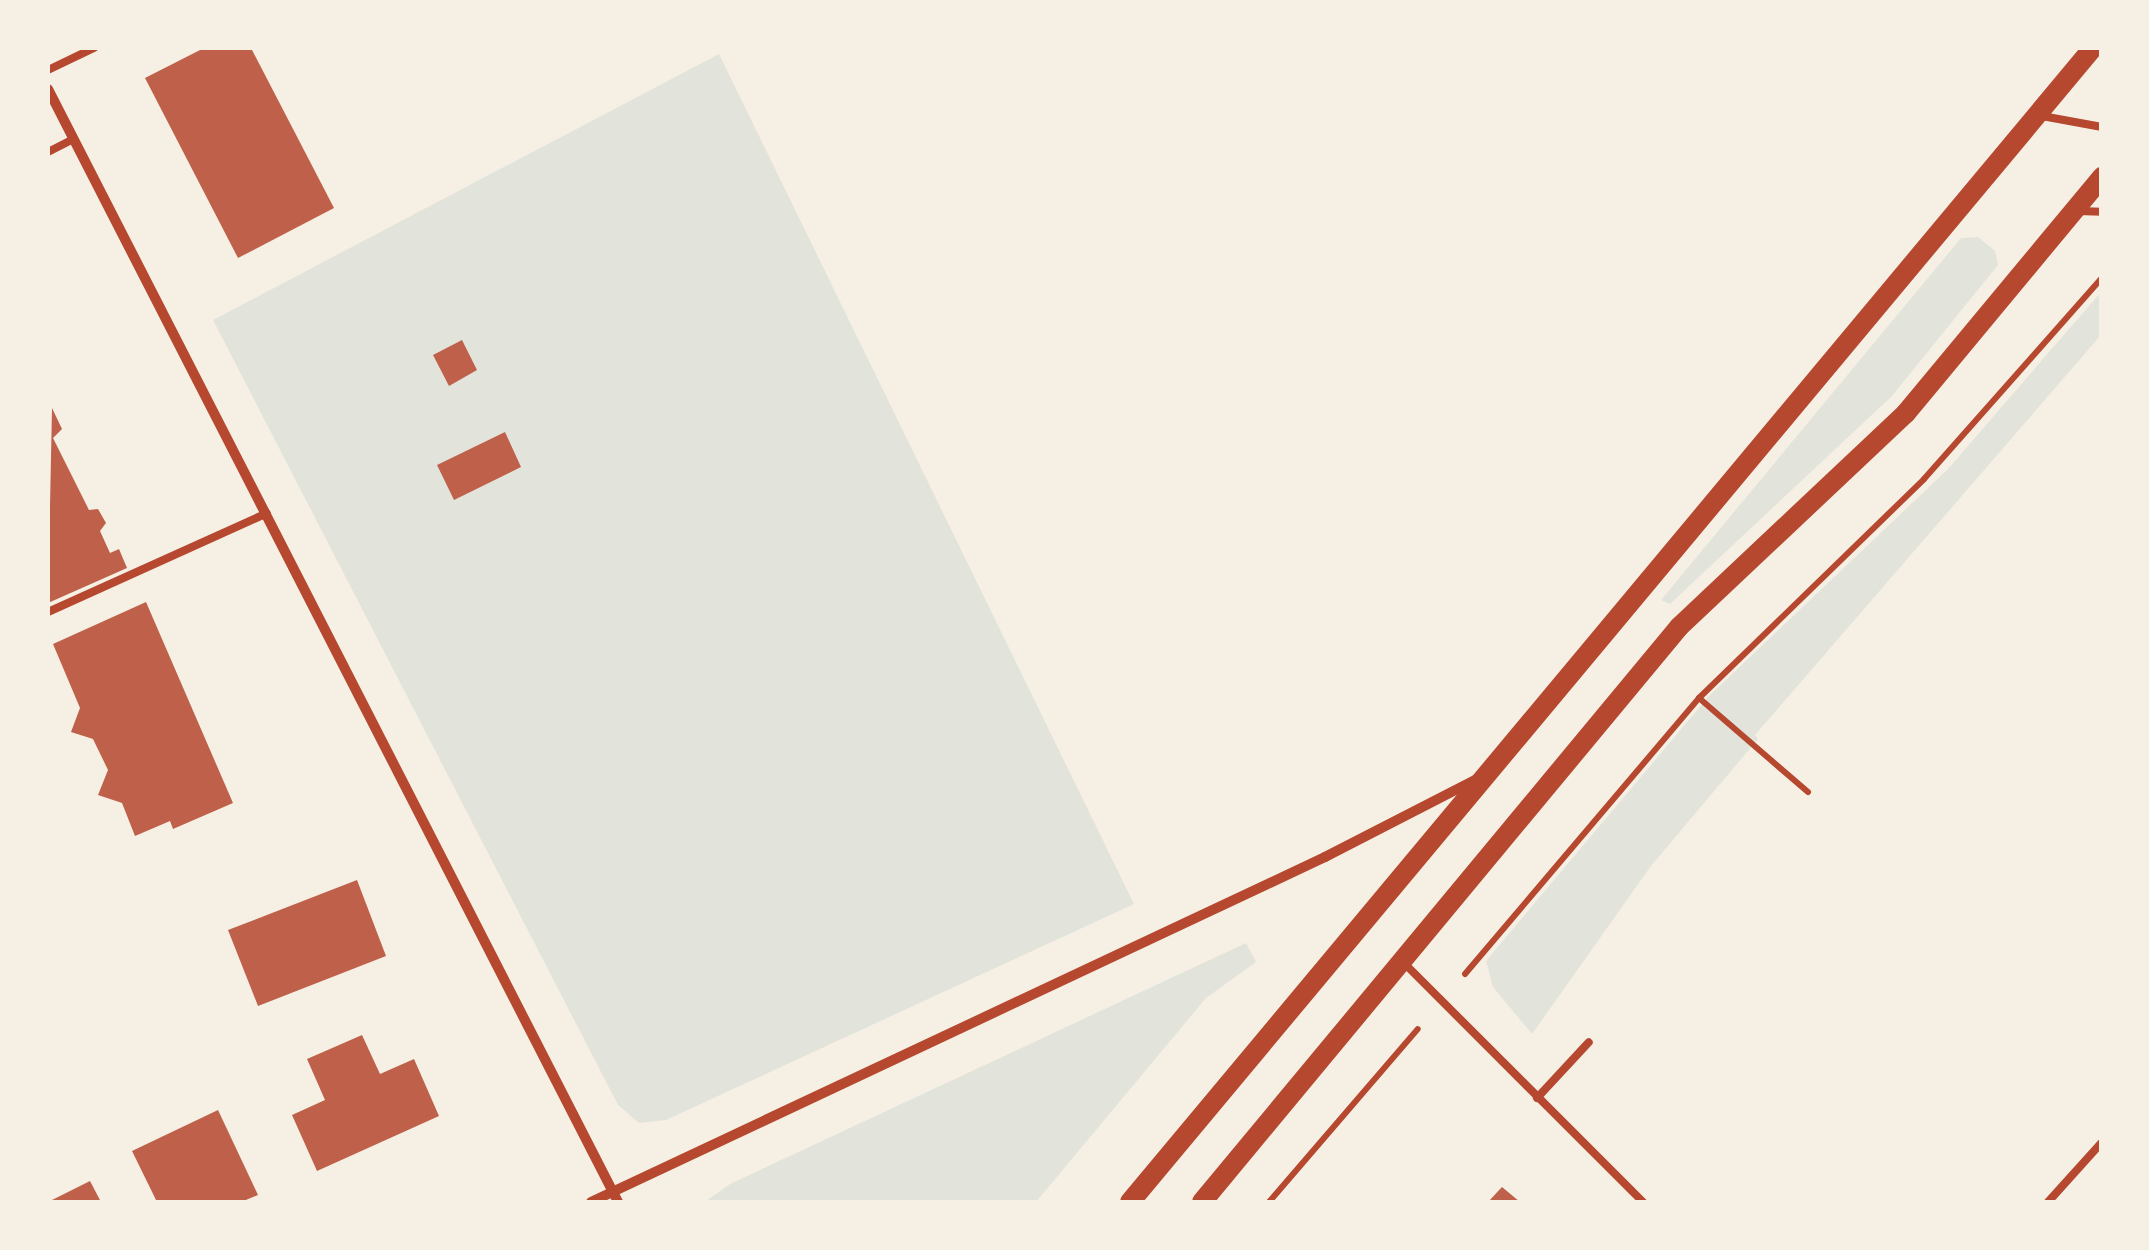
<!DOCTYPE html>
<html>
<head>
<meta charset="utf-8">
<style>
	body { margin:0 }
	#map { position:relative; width:2149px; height:1250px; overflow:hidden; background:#f6efe4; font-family:Montserrat,sans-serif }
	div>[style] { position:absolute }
	.green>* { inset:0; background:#e2e4dc }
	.building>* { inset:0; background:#bf614a }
	.path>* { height:6px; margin:-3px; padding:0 3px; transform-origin:3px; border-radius:3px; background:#b5482f }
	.service>* { height:8px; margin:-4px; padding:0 4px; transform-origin:4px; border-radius:4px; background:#b5482f }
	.minor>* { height:10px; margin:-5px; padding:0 5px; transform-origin:5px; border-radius:5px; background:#b5482f }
	.secondary>* { height:20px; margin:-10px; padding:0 10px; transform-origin:10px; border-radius:10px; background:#b5482f }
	span { translate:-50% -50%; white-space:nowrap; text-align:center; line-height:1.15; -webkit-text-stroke:9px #f6efe4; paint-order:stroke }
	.frame { position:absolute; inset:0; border:50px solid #f6efe4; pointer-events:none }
</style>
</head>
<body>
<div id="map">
	<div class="green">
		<div style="clip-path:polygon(719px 54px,1134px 904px,666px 1120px,639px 1123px,618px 1105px,213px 320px)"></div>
		<div style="clip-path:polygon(1978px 237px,1995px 251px,1998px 265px,1892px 396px,1670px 604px,1661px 600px,1961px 238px)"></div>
		<div style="clip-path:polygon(2101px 292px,2101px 335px,1755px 735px,1758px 739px,1651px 866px,1532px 1034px,1493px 987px,1486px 961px,1709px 696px,1948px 469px)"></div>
		<div style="clip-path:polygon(1246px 943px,1256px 962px,1206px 998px,1036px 1202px,705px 1202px,730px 1184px)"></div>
	</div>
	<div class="building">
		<div style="clip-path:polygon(204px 48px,251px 48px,334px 208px,238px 258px,145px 78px)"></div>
		<div style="clip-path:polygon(462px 340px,477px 370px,449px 386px,433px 355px)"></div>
		<div style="clip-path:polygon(52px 408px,62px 429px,53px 438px,89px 510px,98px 509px,106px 523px,100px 531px,110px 553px,119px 549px,127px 568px,48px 603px)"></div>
		<div style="clip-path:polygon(505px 432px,521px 467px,454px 500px,437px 465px)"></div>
		<div style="clip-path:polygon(146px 602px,233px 803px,173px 829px,170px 821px,135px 836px,122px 803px,98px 795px,108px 770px,93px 739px,71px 732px,80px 708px,53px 644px)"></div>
		<div style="clip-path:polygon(357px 880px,386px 956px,258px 1006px,228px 930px)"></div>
		<div style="clip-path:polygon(362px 1035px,380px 1074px,414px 1059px,439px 1116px,317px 1171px,292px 1115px,325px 1100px,307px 1059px)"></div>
		<div style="clip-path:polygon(218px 1110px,258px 1195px,241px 1202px,157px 1202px,132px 1151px)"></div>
		<div style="clip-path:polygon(90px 1181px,101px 1202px,48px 1202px)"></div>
		<div style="clip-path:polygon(1502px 1187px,1520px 1202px,1488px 1202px)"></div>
	</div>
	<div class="path">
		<div style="left:1699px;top:698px;width:314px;rotate:-44.2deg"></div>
		<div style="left:1924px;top:479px;width:268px;rotate:-48.5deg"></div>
		<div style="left:1465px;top:974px;width:362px;rotate:-49.7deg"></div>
		<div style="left:1699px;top:698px;width:144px;rotate:40.8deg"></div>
		<div style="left:1269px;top:1202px;width:228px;rotate:-49.3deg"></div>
	</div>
	<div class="service">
		<div style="left:48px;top:70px;width:51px;rotate:-25.6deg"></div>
		<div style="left:2042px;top:116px;width:61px;rotate:10.4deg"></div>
		<div style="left:48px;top:152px;width:28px;rotate:-27deg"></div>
		<div style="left:2078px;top:211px;width:24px;rotate:2deg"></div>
		<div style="left:48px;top:612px;width:240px;rotate:-24.3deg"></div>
		<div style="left:1404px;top:963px;width:338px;rotate:45deg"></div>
		<div style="left:1537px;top:1098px;width:76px;rotate:-47.1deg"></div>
		<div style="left:2048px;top:1202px;width:81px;rotate:-48deg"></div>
	</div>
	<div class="minor">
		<div style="left:48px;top:89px;width:1250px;rotate:62.88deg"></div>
		<div style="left:591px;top:1202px;width:811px;rotate:-25.17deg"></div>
		<div style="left:1325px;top:857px;width:171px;rotate:-27.2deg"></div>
	</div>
	<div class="secondary">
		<div style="left:1130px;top:1202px;width:1503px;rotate:-50.16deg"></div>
		<div style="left:1202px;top:1202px;width:747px;rotate:-50.32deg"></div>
		<div style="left:1679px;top:627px;width:312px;rotate:-43.3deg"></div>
		<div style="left:1906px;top:413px;width:307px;rotate:-50.3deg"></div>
	</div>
	<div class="frame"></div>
</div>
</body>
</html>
